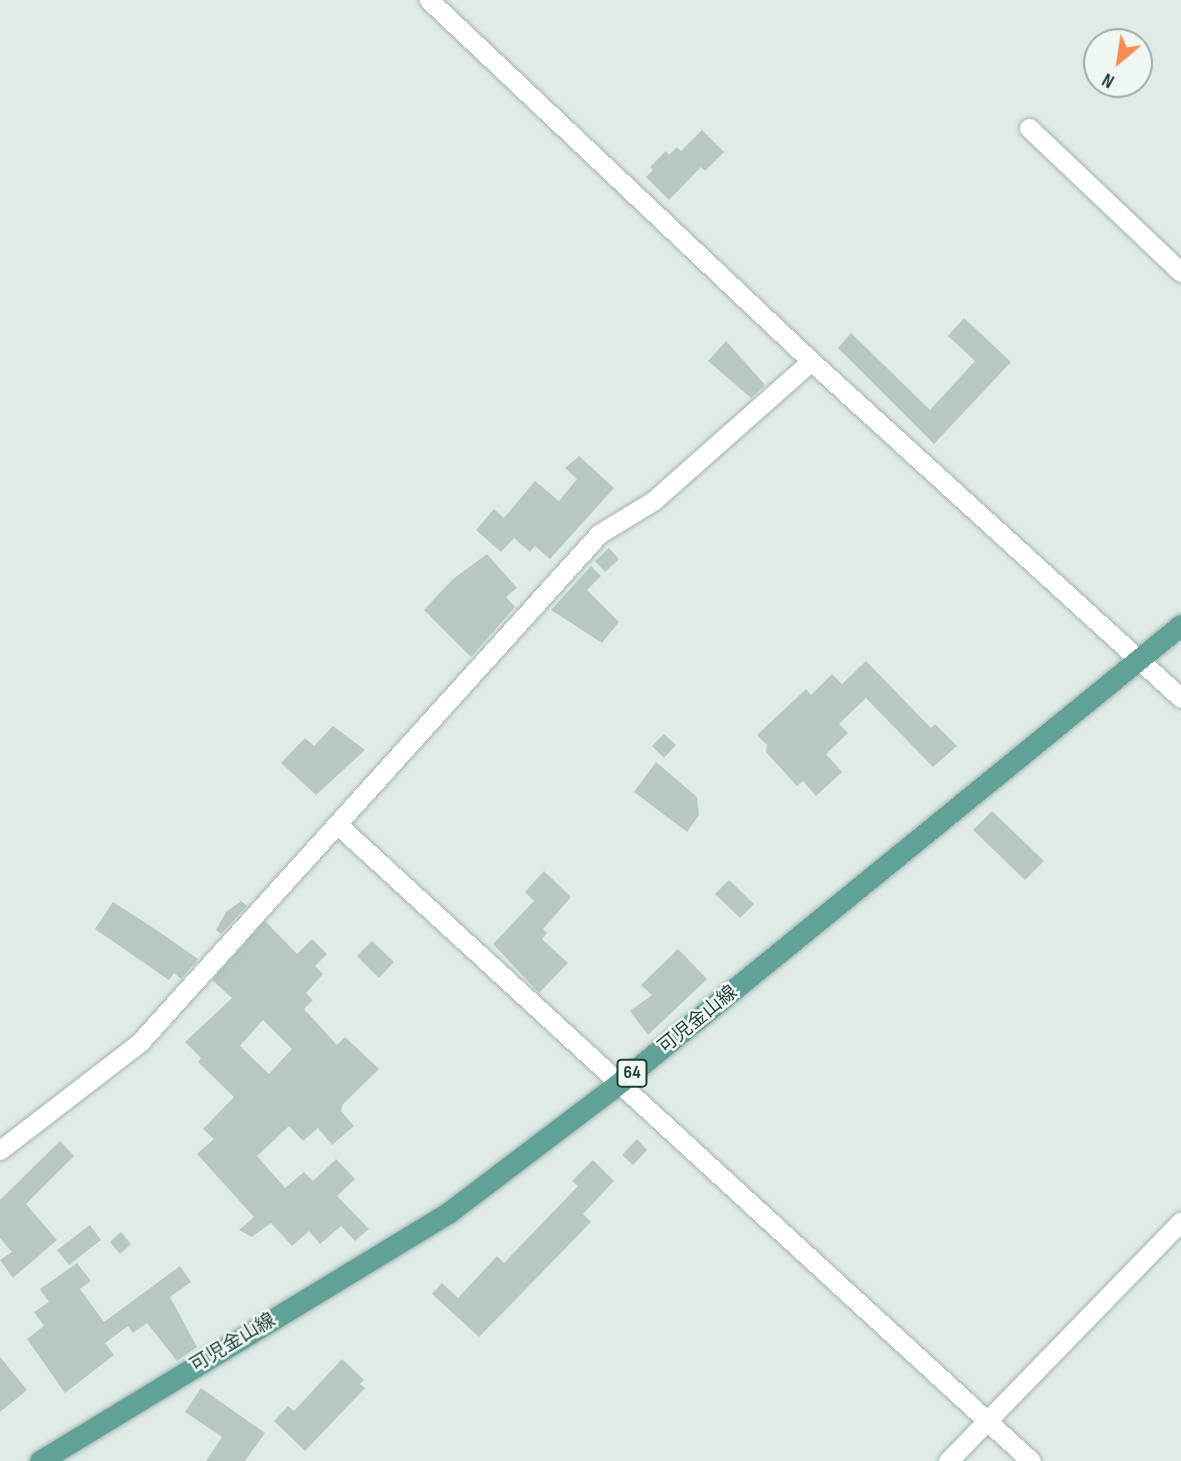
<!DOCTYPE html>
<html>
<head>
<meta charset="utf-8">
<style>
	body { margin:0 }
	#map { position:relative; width:1181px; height:1461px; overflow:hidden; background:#dfebe7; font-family:"Sofia Sans Condensed","Noto Sans JP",sans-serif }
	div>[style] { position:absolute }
	.building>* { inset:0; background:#b7c8c3 }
	.roads { filter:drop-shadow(0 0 2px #a2b3af) drop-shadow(0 0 2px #a2b3af) }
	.street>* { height:19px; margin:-9.5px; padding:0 9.5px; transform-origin:9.5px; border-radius:9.5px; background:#fff }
	.primary>* { height:21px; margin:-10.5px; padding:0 10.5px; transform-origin:10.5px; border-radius:10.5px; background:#61a298 }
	span { translate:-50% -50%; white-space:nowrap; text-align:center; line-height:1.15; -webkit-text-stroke:5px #eff7f4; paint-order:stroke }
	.shield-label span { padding:2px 5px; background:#eff7f4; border:2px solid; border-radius:5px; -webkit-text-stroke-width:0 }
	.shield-label { font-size:18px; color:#1f3b37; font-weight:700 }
	.street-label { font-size:19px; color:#1f3b37 }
	.north { position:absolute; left:1083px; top:28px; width:70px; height:70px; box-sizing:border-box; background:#eff7f4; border:2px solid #9caca8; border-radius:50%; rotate:209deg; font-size:19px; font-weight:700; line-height:28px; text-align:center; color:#1f3b37 }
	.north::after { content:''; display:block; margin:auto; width:24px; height:32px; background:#f78c51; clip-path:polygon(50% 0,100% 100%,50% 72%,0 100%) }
</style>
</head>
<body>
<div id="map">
	<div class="building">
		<div style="clip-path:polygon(702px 130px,724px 152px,705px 171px,701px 167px,669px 200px,646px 177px,653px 170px,650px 167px,666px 151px,669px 155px,677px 147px,681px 151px)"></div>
		<div style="clip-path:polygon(964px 318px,1011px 362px,934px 444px,838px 348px,851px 333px,930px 410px,975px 361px,948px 336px)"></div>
		<div style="clip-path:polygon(726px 341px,765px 385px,751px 398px,708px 361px)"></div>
		<div style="clip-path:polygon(579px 456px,614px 488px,550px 559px,535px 546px,530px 552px,514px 538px,501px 552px,476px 530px,494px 509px,504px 518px,535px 481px,559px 501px,577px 479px,565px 468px)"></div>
		<div style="clip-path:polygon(609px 548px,619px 559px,605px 572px,595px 561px)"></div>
		<div style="clip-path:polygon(487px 554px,517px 588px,506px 597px,515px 607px,471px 657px,424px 610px,453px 579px)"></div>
		<div style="clip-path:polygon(591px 566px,601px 576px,587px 590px,619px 622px,602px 643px,551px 610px)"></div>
		<div style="clip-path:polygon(866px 661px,931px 728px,935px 724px,957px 746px,933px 767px,866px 698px,839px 724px,848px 733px,826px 754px,842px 772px,816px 796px,803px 781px,797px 786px,766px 752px,767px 745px,757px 735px,806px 689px,811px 695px,832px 674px,842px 684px)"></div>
		<div style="clip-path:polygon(333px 726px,365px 750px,316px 795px,281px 763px,305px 738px,314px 746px)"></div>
		<div style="clip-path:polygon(664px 734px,676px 745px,664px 758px,652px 746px)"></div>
		<div style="clip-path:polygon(656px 762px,697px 797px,699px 815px,687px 832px,634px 792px)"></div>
		<div style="clip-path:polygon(992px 811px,1044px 861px,1025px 880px,973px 830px)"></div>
		<div style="clip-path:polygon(544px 871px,571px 897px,543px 929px,547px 933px,542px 939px,568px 963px,539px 993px,493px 944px,534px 901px,525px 892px)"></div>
		<div style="clip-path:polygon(729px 880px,754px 904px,740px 918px,715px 894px)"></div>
		<div style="clip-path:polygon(241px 901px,247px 906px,221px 934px,216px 930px,226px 912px)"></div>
		<div style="clip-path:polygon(113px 902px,155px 929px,198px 959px,181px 979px,174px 973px,169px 980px,95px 929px)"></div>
		<div style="clip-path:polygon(evenodd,265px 921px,297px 954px,312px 939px,327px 954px,315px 966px,323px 974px,306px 993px,313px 1000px,304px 1009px,337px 1045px,345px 1037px,379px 1069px,343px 1104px,341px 1111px,354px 1126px,332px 1145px,318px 1128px,303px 1141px,289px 1126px,257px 1156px,285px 1188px,304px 1172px,313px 1181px,336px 1159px,355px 1179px,337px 1196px,369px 1229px,355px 1241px,341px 1226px,320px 1244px,309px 1231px,292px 1246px,271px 1223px,252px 1237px,239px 1230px,254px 1217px,197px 1154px,214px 1139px,203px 1129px,234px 1097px,198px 1062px,201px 1058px,185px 1042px,232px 998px,212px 980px,265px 921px,263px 1020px,292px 1049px,269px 1074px,240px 1046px,263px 1020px)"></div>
		<div style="clip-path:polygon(372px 941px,394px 962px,379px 978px,357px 956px)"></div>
		<div style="clip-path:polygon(678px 949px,707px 979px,648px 1035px,630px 1011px,652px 995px,641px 985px)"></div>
		<div style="clip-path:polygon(637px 1139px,647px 1150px,633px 1165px,622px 1155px)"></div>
		<div style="clip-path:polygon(60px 1141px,74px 1156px,26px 1204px,57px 1240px,13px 1278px,0 1260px,12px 1252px,0 1238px,0 1200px)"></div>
		<div style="clip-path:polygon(593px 1160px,614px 1181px,583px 1214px,591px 1222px,479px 1337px,432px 1294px,442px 1283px,458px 1298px,497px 1256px,504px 1263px,578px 1186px,572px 1181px)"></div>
		<div style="clip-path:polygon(90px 1225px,101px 1240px,69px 1265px,57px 1250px)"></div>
		<div style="clip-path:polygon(121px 1232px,131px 1244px,120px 1254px,110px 1242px)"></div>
		<div style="clip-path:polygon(77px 1263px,91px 1281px,80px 1289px,104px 1322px,180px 1266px,191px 1282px,170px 1297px,197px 1347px,177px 1361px,147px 1323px,133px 1333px,128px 1326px,105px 1343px,114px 1355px,65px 1393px,27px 1339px,44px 1326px,34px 1312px,49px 1302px,40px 1289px)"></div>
		<div style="clip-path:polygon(0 1357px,27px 1390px,0 1412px)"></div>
		<div style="clip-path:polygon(342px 1359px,364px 1380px,360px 1384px,365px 1388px,305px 1451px,274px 1421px,288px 1406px,294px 1411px)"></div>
		<div style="clip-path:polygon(201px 1388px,265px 1433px,245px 1461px,206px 1461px,222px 1437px,185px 1412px)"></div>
	</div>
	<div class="roads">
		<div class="street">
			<div style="left:429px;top:0;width:526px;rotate:43.38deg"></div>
			<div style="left:811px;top:361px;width:500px;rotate:42.33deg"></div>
			<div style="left:1029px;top:128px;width:209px;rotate:43.5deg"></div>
			<div style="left:337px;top:824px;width:942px;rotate:42.55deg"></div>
			<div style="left:0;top:1150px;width:177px;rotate:-37.6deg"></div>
			<div style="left:140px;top:1042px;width:685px;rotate:-47.9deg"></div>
			<div style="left:599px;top:534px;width:63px;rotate:-31.4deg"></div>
			<div style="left:653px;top:501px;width:211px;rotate:-41.5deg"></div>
			<div style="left:948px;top:1461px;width:334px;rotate:-45.8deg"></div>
		</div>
		<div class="primary">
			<div style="left:40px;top:1461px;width:477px;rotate:-31.3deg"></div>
			<div style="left:448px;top:1213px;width:215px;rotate:-37.2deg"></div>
			<div style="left:619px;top:1083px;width:725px;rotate:-39.18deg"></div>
		</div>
	</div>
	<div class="shield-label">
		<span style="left:632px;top:1073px">64</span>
	</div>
	<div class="street-label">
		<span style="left:698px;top:1020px;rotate:-39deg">可児金山線</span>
		<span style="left:233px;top:1343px;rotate:-31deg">可児金山線</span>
	</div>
	<div class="north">N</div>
</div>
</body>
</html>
